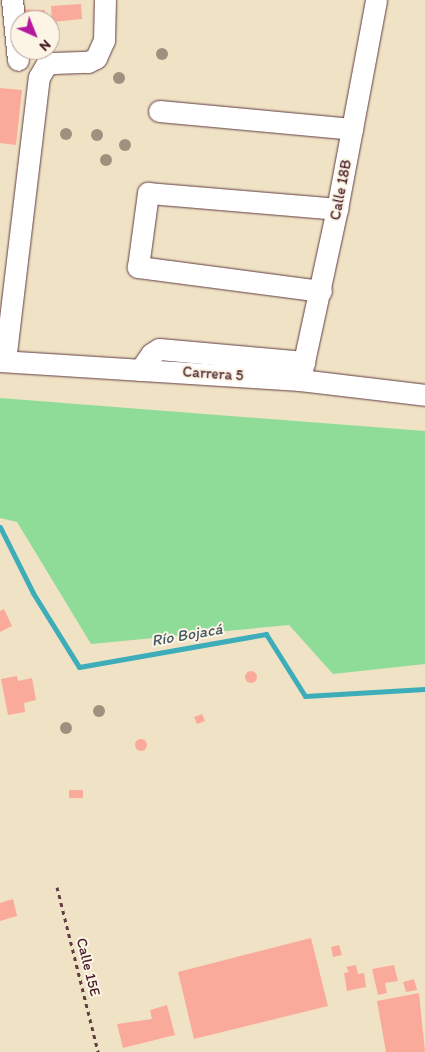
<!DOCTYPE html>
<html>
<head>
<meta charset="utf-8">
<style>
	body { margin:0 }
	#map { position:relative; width:425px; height:1052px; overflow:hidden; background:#f0e3c5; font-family:Itim,sans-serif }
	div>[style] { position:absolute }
	.green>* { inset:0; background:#8fdc99 }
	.stream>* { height:5px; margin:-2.5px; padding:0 2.5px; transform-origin:2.5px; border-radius:2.5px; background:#3dadb9 }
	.building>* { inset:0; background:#faaa9a }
	.round { border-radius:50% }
	.path>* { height:3px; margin-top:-1.5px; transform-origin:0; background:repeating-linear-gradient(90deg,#633c42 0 4px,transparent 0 8px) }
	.roads { filter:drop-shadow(0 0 1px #633c42) drop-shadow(0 0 1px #633c42) }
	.minor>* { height:21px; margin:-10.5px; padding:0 10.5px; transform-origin:10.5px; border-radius:10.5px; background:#fff }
	.trees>* { width:12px; height:12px; margin:-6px; border-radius:50%; background:#9e917f }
	span { translate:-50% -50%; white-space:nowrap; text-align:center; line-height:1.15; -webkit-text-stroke:4px #fcf5e5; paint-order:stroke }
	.street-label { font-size:15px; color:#4a1f2b }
	.water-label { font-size:16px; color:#455864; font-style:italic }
	.north { position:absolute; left:10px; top:10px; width:50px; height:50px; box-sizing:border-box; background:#fcf5e5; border:1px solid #b59f9b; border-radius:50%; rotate:136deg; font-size:14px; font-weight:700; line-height:20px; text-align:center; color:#4a1f2b }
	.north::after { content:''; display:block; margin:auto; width:18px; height:22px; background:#b5179e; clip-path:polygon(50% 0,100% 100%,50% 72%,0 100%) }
</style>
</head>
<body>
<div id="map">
	<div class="green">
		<div style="clip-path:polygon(0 398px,425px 431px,425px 664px,333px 674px,289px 625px,91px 644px,17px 522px,0 518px)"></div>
	</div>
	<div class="stream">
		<div style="left:0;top:527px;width:74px;rotate:63.4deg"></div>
		<div style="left:33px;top:593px;width:87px;rotate:58.1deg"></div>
		<div style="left:79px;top:667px;width:190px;rotate:-10deg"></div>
		<div style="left:266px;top:634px;width:73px;rotate:57.8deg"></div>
		<div style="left:305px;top:696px;width:120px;rotate:-3.3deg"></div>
	</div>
	<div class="building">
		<div style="clip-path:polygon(81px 4px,82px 19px,52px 22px,51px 6px)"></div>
		<div style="clip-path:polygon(16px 9px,45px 10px,44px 20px,20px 20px)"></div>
		<div style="clip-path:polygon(0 88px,22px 90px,16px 145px,0 143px)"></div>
		<div style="clip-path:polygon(4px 609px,12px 626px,0 632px,0 611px)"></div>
		<div class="round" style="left:245px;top:671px;width:12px;height:12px"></div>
		<div style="clip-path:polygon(17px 676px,18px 681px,32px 678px,36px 700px,24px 703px,25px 712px,8px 715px,1px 679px)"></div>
		<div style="clip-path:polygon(202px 714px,205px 721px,197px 724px,194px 717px)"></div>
		<div class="round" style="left:135px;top:739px;width:12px;height:12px"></div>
		<div style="clip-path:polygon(69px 790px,83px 790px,83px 798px,69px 798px)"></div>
		<div style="clip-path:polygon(13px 899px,17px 916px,0 921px,0 903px)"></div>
		<div style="clip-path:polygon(311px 938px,328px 1006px,194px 1039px,178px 972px)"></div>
		<div style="clip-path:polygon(339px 945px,342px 955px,333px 957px,331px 947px)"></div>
		<div style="clip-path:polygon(356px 965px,358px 974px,364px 973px,366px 987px,347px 991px,344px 973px,349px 972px,346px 967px)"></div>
		<div style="clip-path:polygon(394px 965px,398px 981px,385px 983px,387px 993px,378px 995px,372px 969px)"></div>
		<div style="clip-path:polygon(414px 979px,417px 990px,406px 992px,403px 982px)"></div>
		<div style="clip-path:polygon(419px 993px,425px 1052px,386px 1052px,377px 1001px)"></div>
		<div style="clip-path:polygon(167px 1005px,175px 1035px,123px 1048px,117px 1024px,152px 1019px,150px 1010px)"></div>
	</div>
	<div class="path">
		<div style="left:57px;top:887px;width:170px;rotate:76deg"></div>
	</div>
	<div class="roads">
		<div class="minor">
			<div style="left:12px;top:0;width:60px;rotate:84.3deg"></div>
			<div style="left:159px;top:111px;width:194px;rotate:5.3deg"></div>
			<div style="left:321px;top:291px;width:185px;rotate:-172.5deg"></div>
			<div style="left:138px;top:267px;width:75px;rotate:-82.3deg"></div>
			<div style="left:148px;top:193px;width:190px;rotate:4.8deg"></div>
			<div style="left:0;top:361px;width:301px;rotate:3.6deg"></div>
			<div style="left:300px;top:380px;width:126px;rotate:6.8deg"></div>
			<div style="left:5px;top:361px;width:286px;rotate:-83.2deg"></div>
			<div style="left:39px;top:77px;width:14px;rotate:-60deg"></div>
			<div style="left:46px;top:65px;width:7px;rotate:-16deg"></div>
			<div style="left:53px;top:63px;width:35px;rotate:-2deg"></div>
			<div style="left:88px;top:62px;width:9px;rotate:-27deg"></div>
			<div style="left:96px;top:58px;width:20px;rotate:-66deg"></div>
			<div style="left:104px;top:40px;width:40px;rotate:-88.6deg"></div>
			<div style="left:140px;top:370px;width:19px;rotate:-55deg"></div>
			<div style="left:151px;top:354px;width:9px;rotate:-32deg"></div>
			<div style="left:159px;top:349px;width:146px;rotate:5.1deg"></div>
			<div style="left:300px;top:380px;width:175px;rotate:-77.8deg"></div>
			<div style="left:337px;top:209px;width:213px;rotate:-79.4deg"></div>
		</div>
	</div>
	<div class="trees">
		<div style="left:162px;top:54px"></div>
		<div style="left:119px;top:78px"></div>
		<div style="left:66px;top:134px"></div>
		<div style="left:97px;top:135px"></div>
		<div style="left:125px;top:145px"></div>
		<div style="left:106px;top:160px"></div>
		<div style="left:99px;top:711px"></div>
		<div style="left:66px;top:728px"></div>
	</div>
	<div class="street-label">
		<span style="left:341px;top:190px;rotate:-79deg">Calle 18B</span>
		<span style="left:213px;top:374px;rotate:4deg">Carrera 5</span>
		<span style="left:88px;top:967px;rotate:76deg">Calle 15E</span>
	</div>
	<div class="water-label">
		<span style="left:187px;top:635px;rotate:-10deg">Río Bojacá</span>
	</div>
	<div class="north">N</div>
</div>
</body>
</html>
